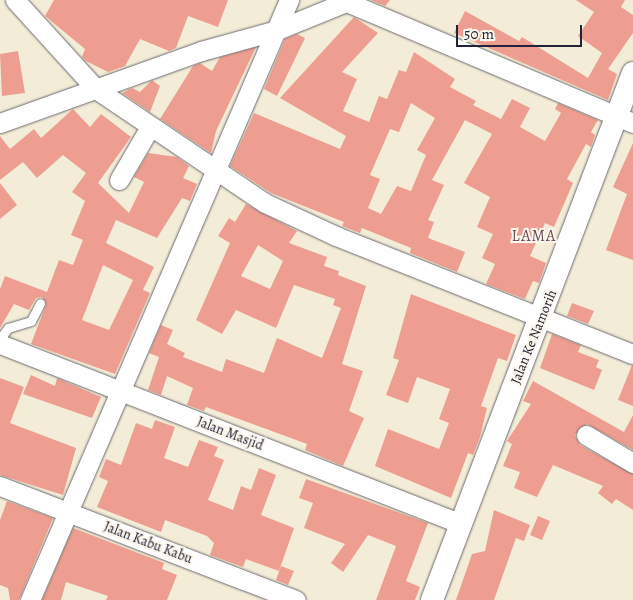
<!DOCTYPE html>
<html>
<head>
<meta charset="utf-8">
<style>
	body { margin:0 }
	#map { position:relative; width:633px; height:600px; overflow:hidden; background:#f3ecd6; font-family:Alegreya,serif }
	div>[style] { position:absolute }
	.building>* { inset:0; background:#ee9e90 }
	.roads { filter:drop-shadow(0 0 1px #6b6971) drop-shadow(0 0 1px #6b6971) }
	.service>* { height:9px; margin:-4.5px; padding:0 4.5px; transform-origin:4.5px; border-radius:4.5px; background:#fff }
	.minor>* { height:19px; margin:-9.5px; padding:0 9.5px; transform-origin:9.5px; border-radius:9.5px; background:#fff }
	.tertiary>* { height:22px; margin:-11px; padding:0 11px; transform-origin:11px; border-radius:11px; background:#fff }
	span { translate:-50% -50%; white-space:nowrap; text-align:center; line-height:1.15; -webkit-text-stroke:4px #fbf7ec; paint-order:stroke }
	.street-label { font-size:14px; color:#22223b }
	.quarter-label { font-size:16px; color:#694d59; letter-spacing:1px }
	.scale { position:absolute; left:456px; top:25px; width:126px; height:22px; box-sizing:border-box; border:2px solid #22223b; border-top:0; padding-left:6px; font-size:15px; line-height:18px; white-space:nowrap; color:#22223b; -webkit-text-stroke:4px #fbf7ec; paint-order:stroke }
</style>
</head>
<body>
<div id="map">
	<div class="building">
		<div style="clip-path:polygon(54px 0,228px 0,218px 27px,188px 16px,176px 48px,169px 51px,140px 39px,125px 66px,108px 72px,86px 61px,82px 57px,85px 49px,45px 16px)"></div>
		<div style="clip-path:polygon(371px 0,390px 0,385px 6px)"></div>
		<div style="clip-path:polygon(576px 0,625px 0,621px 7px,633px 15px,633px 33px,608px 69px,617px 74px,608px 100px,454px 33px,465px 11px,519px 41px,522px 37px,588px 78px,602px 53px,578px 36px,594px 12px)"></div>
		<div style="clip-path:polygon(evenodd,354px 17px,378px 33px,342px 72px,357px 79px,343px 111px,369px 122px,379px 96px,387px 99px,399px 70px,406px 72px,414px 52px,455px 79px,450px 87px,476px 101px,473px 105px,501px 119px,512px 99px,530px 108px,520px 127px,545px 141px,561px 113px,555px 109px,558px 103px,598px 120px,591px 132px,595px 135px,591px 147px,586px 144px,567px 179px,573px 183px,554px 227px,545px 223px,530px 256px,546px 263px,539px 283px,533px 281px,525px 299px,486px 284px,495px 264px,482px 258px,493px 234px,477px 227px,490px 197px,464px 183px,492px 134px,465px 120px,432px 180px,444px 185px,428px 220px,434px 222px,428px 238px,465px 252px,457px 272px,410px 253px,411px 248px,362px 228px,360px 233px,342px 226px,344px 222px,271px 193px,230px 166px,254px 113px,340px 149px,346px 136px,280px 98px,354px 17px,411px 103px,435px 118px,417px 150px,426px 155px,411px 191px,397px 186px,381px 214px,368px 208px,380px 179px,370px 175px,390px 129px,399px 132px,411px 103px)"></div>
		<div style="clip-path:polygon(297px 34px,305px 38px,277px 96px,264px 89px,285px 39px)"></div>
		<div style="clip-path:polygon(256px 47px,216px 131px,211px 153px,160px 119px,193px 66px,200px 63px,212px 71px,220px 57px)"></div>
		<div style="clip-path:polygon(18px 51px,25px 93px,2px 96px,0 54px)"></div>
		<div style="clip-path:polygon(152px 80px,160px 86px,150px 112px,122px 93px,132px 88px,140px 92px)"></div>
		<div style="clip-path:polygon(evenodd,73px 109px,90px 127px,101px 114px,131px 137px,98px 183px,129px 213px,144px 182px,134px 177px,148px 153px,177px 157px,189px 166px,183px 178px,197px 184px,190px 201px,182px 198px,157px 238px,116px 220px,106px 243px,154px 267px,143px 290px,150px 293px,115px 374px,31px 344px,46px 305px,42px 297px,36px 298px,29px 310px,14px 304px,0 328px,0 289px,5px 276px,47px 292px,59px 260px,73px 265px,83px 240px,71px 235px,85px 201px,72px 192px,86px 173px,63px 155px,37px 178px,23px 162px,0 180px,0 136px,10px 149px,34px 129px,41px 138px,73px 109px,103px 265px,133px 280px,109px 330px,82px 320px,103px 265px)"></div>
		<div style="clip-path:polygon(633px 143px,633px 260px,606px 250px,627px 194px,613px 187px)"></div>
		<div style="clip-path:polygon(0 183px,17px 205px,0 219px)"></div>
		<div style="clip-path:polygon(evenodd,246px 204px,297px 231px,289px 243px,327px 257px,324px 266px,339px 271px,338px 275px,366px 286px,342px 364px,363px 371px,349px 411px,364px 418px,343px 466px,305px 450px,307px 444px,206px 407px,204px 411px,187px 405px,193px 388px,167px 376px,161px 395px,148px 390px,159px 357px,149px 353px,161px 325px,173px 330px,167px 344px,185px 353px,183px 357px,222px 372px,226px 359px,264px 373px,277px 338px,322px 358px,341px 308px,333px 305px,335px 299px,294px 285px,276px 328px,236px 310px,222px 334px,196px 320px,230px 243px,218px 236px,229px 218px,235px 222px,246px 204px,258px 245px,283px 261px,270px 289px,241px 276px,258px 245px)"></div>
		<div style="clip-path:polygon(411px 294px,516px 335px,507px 361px,498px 358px,481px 406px,487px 408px,480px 437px,473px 455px,468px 453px,451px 498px,375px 466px,388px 429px,439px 449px,449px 423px,439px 419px,450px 389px,417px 377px,408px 403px,386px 395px,399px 360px,393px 358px)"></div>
		<div style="clip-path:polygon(572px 303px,594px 311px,588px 324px,567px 316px)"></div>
		<div style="clip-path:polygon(552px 334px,581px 345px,578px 352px,599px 360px,596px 367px,602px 370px,594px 390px,540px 368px)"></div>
		<div style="clip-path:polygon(632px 365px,633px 365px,633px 406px,618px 400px)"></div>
		<div style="clip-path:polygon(31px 375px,55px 386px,57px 378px,101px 397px,92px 418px,23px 394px)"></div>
		<div style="clip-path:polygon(0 378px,24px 387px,10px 423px,76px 448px,63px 495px,0 475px)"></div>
		<div style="clip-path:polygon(533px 381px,624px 432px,633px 415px,633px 450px,587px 424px,575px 435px,580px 445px,633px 474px,633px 510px,616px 499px,612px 504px,598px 493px,603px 486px,553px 465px,537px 497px,514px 488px,520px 472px,503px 466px,512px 444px,507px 441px,531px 404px,523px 401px)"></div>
		<div style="clip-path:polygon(155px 420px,175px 427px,164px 458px,188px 467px,199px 440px,218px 447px,214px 456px,224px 460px,208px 500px,233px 510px,241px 486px,251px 490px,259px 468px,276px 475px,261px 515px,294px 528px,279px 571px,246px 559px,243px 567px,210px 555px,214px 543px,207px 536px,165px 520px,161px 532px,97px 507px,108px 481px,99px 477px,106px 459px,121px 465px,136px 423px,152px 429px)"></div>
		<div style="clip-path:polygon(306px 479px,428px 523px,406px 581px,420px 587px,415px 600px,376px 600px,396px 546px,368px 535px,343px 572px,331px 563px,345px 544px,304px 528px,313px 503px,299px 498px)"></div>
		<div style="clip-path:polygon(7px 501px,53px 518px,19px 600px,10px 600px,8px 588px,0 585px,0 520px)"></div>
		<div style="clip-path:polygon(494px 510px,530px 525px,524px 541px,516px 538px,494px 600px,456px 600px,472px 554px,485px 551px)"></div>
		<div style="clip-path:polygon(538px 516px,550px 521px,542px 540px,530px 535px)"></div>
		<div style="clip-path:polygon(73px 528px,164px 563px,162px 569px,177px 575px,167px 600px,106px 600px,108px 596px,66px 582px,61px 600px,42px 600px)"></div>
		<div style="clip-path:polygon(281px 566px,294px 571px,288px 585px,276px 580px)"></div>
	</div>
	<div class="roads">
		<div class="service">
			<div style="left:0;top:339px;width:14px;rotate:-54deg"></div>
			<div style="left:8px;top:328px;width:24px;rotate:-17deg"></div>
			<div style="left:31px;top:321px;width:20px;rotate:-63deg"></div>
		</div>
		<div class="minor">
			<div style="left:15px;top:0;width:120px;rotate:47.7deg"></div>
			<div style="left:96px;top:89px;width:204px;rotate:34deg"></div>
			<div style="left:265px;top:203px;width:78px;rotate:24.9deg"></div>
			<div style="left:336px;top:236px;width:320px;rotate:21.7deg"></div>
			<div style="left:342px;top:0;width:316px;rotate:22.9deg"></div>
			<div style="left:0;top:123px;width:214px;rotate:-19.7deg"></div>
			<div style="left:201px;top:51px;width:79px;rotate:-15.4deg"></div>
			<div style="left:277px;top:30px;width:80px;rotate:-22.1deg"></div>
			<div style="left:119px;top:180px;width:61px;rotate:-59.7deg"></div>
			<div style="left:0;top:344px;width:493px;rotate:21.3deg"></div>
			<div style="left:586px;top:435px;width:55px;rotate:30.8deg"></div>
			<div style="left:0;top:486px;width:317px;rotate:21.1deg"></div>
			<div style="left:30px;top:600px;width:654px;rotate:-66.65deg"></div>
		</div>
		<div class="tertiary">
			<div style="left:432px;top:600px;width:564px;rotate:-69.12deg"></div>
		</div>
	</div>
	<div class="street-label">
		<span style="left:534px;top:337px;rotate:-68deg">Jalan Ke Namorih</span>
		<span style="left:230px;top:434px;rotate:21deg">Jalan Masjid</span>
		<span style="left:148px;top:543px;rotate:21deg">Jalan Kabu Kabu</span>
	</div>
	<div class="quarter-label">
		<span style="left:534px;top:236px">LAMA</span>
	</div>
	<div class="scale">50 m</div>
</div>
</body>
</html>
